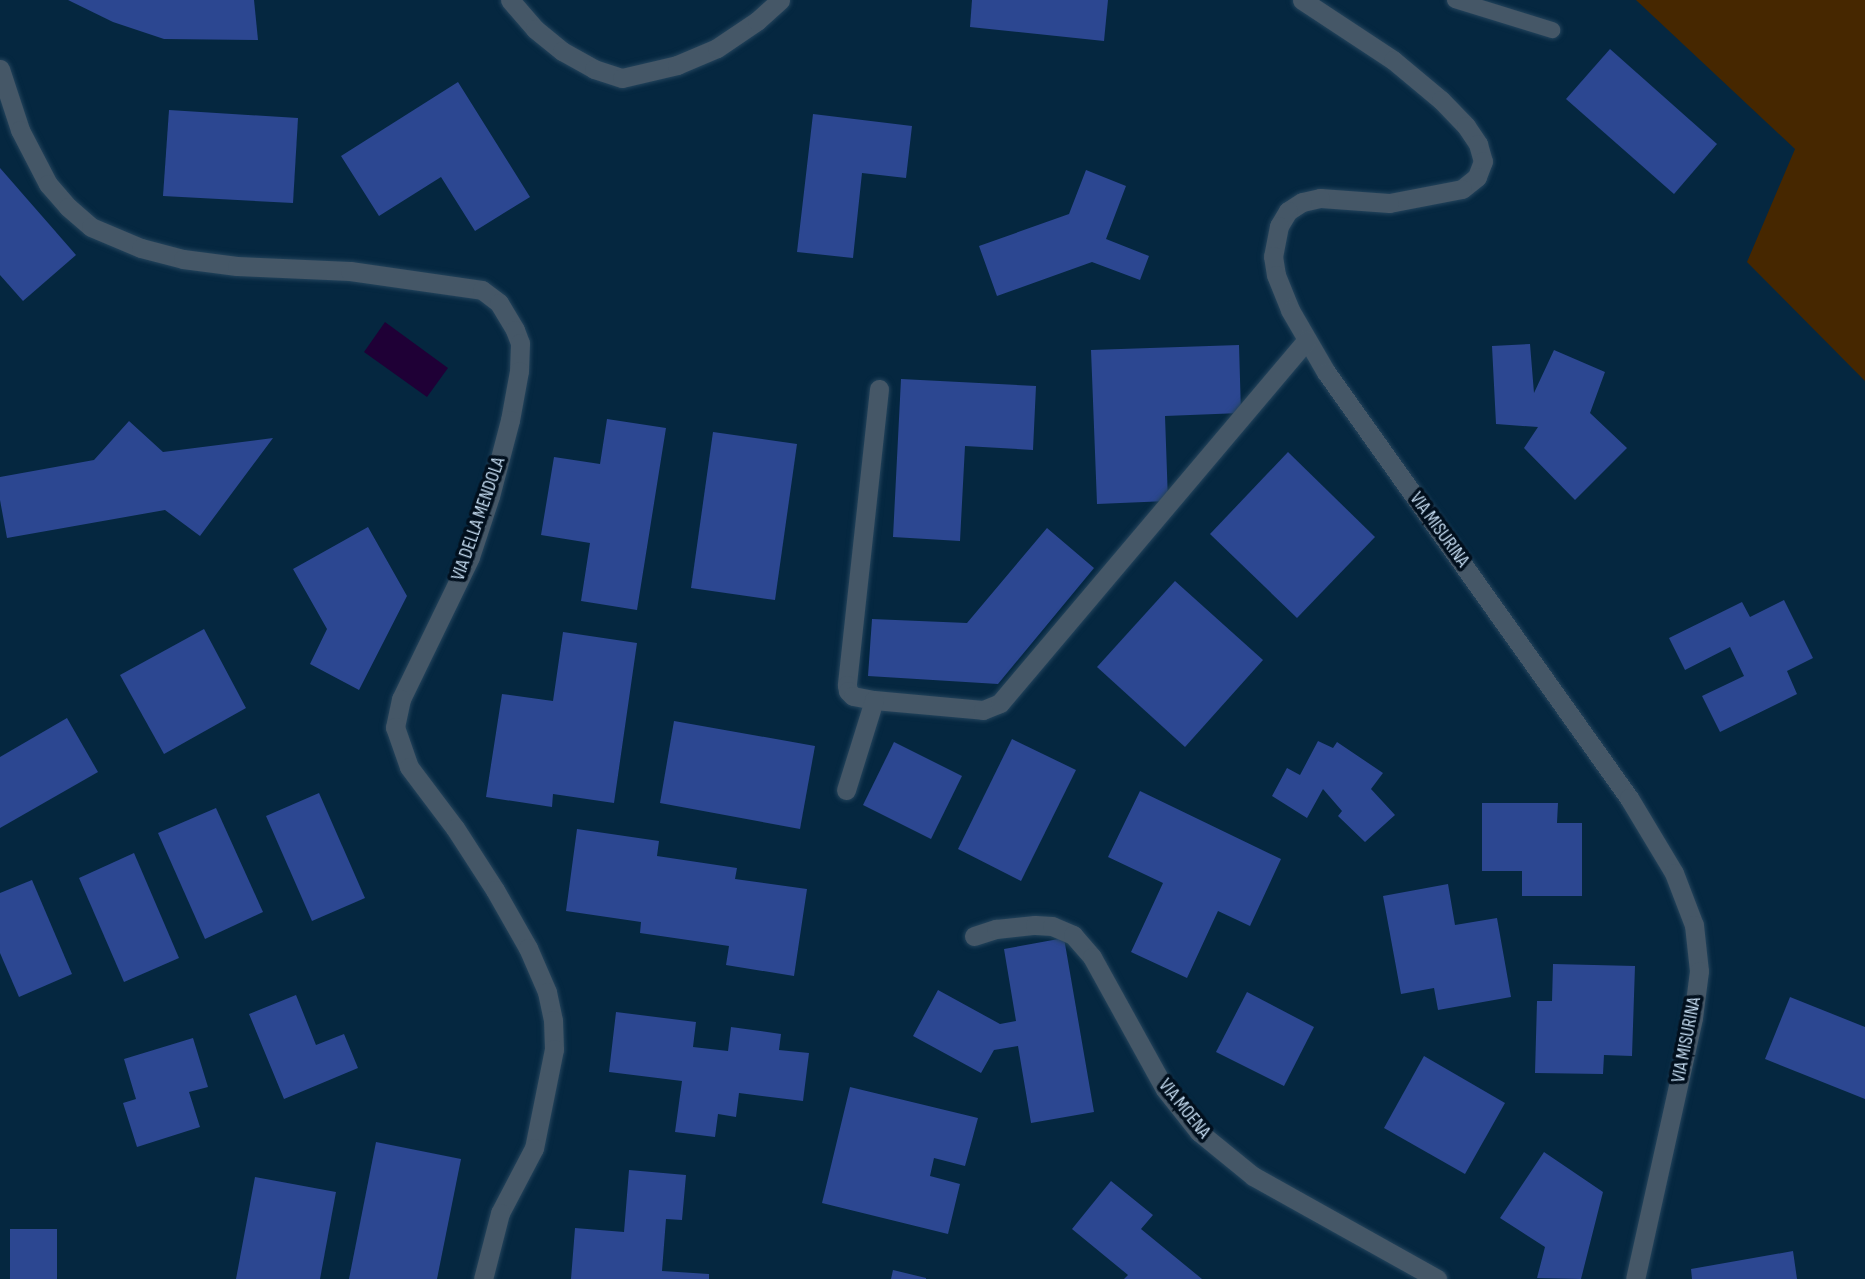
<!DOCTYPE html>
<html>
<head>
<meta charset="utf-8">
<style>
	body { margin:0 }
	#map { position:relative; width:1865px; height:1279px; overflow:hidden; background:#052740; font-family:"Sofia Sans Condensed",sans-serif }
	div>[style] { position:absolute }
	.green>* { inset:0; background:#462700 }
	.water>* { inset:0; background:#1f0036 }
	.building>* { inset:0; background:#2c4791 }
	.roads { filter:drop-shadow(0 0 2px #24445c) drop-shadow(0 0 2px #24445c) }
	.service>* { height:16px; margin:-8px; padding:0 8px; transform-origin:8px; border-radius:8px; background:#455767 }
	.minor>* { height:19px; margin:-9.5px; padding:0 9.5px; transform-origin:9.5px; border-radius:9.5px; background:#455767 }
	span { translate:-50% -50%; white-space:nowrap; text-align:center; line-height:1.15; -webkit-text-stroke:7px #010f1d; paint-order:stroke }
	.street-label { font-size:19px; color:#c5dcf1 }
</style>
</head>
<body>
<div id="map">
	<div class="green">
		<div style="clip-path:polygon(1636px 0,1865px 0,1865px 381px,1747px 262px,1795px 149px)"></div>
	</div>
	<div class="water">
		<div style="clip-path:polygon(385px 322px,448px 368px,427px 397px,364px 352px)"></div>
	</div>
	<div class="building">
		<div style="clip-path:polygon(68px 0,254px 0,258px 40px,164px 39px,113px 22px)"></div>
		<div style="clip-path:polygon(972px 0,1108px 0,1104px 41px,970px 27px)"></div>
		<div style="clip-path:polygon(1610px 49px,1717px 144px,1674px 194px,1566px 99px)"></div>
		<div style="clip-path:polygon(458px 82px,530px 197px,475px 231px,441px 177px,379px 216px,341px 156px)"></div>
		<div style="clip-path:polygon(169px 110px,298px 118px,293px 203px,163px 196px)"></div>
		<div style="clip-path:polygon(813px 114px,912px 126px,906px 178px,862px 173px,853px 258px,797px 252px)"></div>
		<div style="clip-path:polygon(0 168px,76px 255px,23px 301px,0 275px)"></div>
		<div style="clip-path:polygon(1086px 170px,1126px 186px,1106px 239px,1149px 256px,1140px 280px,1092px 262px,997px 296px,979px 246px,1069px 214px)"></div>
		<div style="clip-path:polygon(1530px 344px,1534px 393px,1554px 350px,1605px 372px,1590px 413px,1627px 448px,1575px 500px,1524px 448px,1538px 427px,1496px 424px,1492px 346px)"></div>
		<div style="clip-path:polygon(1239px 345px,1241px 413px,1165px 416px,1168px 501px,1097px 504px,1091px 350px)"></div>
		<div style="clip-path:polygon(901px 379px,1036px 386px,1033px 450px,965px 446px,960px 541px,893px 537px)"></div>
		<div style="clip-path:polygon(607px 419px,666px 428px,637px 610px,581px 601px,590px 543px,541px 535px,554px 457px,600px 464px)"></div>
		<div style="clip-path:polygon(129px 421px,163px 452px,273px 438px,200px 536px,165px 510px,7px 538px,0 500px,0 477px,94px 460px)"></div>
		<div style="clip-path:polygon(713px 432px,797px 444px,775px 600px,691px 588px)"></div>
		<div style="clip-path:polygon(1288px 452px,1375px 537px,1297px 618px,1210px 534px)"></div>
		<div style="clip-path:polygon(368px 527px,407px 596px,359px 690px,310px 664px,327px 629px,293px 569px)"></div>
		<div style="clip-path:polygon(1047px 528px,1094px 568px,998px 684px,868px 676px,872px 619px,967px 623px)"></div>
		<div style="clip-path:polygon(1175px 581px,1263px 660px,1185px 747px,1097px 667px)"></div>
		<div style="clip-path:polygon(1784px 600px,1813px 658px,1787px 671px,1797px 694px,1720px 732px,1702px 696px,1744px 676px,1730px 647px,1685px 670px,1669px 638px,1742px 602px,1750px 617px)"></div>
		<div style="clip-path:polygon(204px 629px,246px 708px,164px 754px,120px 675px)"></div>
		<div style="clip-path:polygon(563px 632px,637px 643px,614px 803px,553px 794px,552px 807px,486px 797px,502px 694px,553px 701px)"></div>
		<div style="clip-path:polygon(67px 718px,98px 772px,0 828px,0 757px)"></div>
		<div style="clip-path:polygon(674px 721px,815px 746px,800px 829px,660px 803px)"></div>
		<div style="clip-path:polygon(1012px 739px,1076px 770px,1021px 881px,958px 849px)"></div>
		<div style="clip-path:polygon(1318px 741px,1333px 748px,1337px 742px,1383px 773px,1371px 789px,1395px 815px,1365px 842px,1338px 816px,1342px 811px,1323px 789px,1307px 818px,1272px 796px,1287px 768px,1300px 775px)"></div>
		<div style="clip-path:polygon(894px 742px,962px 776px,931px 839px,863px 805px)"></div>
		<div style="clip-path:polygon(1140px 791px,1281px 859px,1250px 926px,1218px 911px,1187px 978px,1131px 952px,1163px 883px,1108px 857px)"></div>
		<div style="clip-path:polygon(319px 793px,365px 898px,312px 921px,266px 816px)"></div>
		<div style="clip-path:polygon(1482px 803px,1558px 803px,1557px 823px,1582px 823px,1582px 896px,1522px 896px,1522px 871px,1482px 871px)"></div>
		<div style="clip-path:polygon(216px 808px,263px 912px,205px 939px,158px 833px)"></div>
		<div style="clip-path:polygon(577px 829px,659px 841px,657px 856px,737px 868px,735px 879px,807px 889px,794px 976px,726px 965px,729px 946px,640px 933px,641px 922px,566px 911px)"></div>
		<div style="clip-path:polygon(134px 853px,179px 958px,124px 982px,79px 878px)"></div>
		<div style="clip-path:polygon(32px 880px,72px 974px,19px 997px,0 953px,0 893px)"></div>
		<div style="clip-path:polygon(1448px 884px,1455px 925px,1497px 918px,1511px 997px,1438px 1010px,1434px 988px,1401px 994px,1383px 896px)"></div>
		<div style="clip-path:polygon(1064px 938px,1094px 1112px,1031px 1123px,1018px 1046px,994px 1050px,981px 1073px,913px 1036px,938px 990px,1000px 1024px,1016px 1021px,1004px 949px)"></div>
		<div style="clip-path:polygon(1553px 964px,1635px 966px,1632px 1056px,1604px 1055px,1603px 1074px,1535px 1073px,1537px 1001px,1552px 1001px)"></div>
		<div style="clip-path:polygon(1247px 992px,1314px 1027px,1284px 1086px,1216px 1052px)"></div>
		<div style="clip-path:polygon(296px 995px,316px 1045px,344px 1034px,358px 1068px,284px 1099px,249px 1014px)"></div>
		<div style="clip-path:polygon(1790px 997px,1865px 1027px,1865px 1099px,1765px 1059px)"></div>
		<div style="clip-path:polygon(616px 1012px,696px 1022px,693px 1047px,728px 1051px,731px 1027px,781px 1034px,779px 1050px,809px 1053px,803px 1101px,739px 1093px,736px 1117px,718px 1114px,715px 1137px,675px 1132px,682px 1081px,609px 1072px)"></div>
		<div style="clip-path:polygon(193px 1038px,208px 1087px,189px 1092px,200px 1127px,137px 1147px,123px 1103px,136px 1099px,124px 1059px)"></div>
		<div style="clip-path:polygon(1424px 1056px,1505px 1103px,1465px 1174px,1384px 1128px)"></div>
		<div style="clip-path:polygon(850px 1087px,978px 1118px,965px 1166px,934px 1158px,930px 1176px,960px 1184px,948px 1234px,822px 1203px)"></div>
		<div style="clip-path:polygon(376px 1142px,461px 1159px,437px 1279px,349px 1279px)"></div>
		<div style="clip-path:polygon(1544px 1152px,1603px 1192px,1581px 1279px,1537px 1278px,1545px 1247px,1500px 1218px)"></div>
		<div style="clip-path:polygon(629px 1170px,686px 1175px,682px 1220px,666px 1219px,662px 1271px,709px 1274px,709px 1279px,571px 1279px,575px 1228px,624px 1232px)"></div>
		<div style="clip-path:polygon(255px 1177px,336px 1192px,320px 1279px,236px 1279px)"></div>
		<div style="clip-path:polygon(1111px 1181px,1153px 1215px,1141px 1229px,1202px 1279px,1124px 1279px,1128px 1275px,1072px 1229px)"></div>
		<div style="clip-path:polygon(10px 1229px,57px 1229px,57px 1279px,10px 1279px)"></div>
		<div style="clip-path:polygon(1793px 1251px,1797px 1279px,1692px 1279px,1691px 1269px)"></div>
		<div style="clip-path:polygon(893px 1270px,926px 1278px,926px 1279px,891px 1279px)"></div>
	</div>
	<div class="roads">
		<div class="service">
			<div style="left:1455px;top:0;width:102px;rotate:17.2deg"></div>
		</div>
		<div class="minor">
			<div style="left:510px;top:0;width:38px;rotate:49deg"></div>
			<div style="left:535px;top:29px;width:35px;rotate:39deg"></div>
			<div style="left:562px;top:51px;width:37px;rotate:29deg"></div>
			<div style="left:594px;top:69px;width:29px;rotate:18deg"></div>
			<div style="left:622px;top:78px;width:57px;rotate:-13.3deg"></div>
			<div style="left:677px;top:65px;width:43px;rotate:-23deg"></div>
			<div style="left:717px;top:48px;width:48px;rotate:-34deg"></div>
			<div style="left:757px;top:21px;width:31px;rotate:-42deg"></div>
			<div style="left:1302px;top:0;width:109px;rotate:33.4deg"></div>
			<div style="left:1393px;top:60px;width:62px;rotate:39.8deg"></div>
			<div style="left:1441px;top:100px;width:36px;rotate:46deg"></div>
			<div style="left:1466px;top:126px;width:22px;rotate:56deg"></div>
			<div style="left:1478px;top:144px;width:18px;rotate:74deg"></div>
			<div style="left:1483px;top:161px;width:17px;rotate:111deg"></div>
			<div style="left:1477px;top:177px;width:19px;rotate:141deg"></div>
			<div style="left:1462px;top:189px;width:74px;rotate:169.1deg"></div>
			<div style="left:1389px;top:203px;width:69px;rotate:-175.9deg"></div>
			<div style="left:1320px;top:198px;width:18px;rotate:167deg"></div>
			<div style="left:1302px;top:202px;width:17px;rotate:147deg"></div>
			<div style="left:1288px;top:211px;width:17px;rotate:121deg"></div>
			<div style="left:1279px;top:226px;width:31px;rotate:101deg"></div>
			<div style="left:1273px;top:256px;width:19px;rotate:81deg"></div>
			<div style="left:1276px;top:275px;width:38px;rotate:68deg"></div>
			<div style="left:1290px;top:310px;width:72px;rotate:59.9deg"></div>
			<div style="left:1326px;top:372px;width:523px;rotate:54.58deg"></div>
			<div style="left:1629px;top:798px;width:87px;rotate:59deg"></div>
			<div style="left:1674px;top:873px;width:56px;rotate:69deg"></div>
			<div style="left:1694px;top:925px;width:46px;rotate:83.8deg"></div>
			<div style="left:1699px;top:971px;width:47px;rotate:97.3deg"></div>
			<div style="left:1693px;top:1018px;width:267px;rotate:102.5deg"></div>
			<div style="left:0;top:69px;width:64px;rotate:71.8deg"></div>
			<div style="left:20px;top:130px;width:61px;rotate:62.6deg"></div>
			<div style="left:48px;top:184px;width:30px;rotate:49deg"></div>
			<div style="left:68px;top:207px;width:30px;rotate:41deg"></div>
			<div style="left:91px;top:227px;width:54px;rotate:22.8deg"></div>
			<div style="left:141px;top:248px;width:43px;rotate:14.7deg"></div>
			<div style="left:183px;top:259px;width:54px;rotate:7.4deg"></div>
			<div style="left:237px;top:266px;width:113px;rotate:2.5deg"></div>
			<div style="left:350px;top:271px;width:133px;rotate:8.2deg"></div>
			<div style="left:482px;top:290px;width:21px;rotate:37deg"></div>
			<div style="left:499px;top:303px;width:31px;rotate:59deg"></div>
			<div style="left:515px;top:330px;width:14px;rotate:69deg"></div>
			<div style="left:520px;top:343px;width:28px;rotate:92deg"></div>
			<div style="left:519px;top:371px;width:50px;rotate:100.4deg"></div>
			<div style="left:510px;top:420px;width:79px;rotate:104.7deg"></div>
			<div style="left:490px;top:496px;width:64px;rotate:108.2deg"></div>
			<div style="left:470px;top:557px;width:158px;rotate:115.9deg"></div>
			<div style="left:401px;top:699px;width:29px;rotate:102deg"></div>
			<div style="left:395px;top:727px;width:42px;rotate:70.7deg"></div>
			<div style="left:409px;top:767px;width:76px;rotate:53deg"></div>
			<div style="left:455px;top:828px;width:74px;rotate:57.2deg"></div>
			<div style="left:495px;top:890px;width:67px;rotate:60.4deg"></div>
			<div style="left:528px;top:948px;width:48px;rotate:66.6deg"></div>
			<div style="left:547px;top:992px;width:29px;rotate:78deg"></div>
			<div style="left:553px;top:1020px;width:29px;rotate:88deg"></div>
			<div style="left:554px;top:1049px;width:101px;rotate:101.4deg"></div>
			<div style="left:534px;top:1148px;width:73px;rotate:117.6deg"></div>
			<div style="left:500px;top:1213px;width:68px;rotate:104.4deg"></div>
			<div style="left:879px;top:389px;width:298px;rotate:96.2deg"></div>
			<div style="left:847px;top:685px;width:6px;rotate:81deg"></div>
			<div style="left:848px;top:691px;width:7px;rotate:45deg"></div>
			<div style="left:853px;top:696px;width:21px;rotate:11deg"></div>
			<div style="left:874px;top:700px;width:109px;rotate:5.2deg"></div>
			<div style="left:983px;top:710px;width:18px;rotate:-22deg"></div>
			<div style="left:1000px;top:703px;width:475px;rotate:-49.8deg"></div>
			<div style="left:846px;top:790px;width:94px;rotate:-72.7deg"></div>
			<div style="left:974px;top:936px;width:23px;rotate:-18deg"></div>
			<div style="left:996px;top:929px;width:39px;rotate:-6deg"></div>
			<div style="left:1035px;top:925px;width:17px;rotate:3deg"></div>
			<div style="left:1052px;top:926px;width:23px;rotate:23deg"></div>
			<div style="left:1073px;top:935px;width:29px;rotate:49deg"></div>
			<div style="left:1092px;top:957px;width:151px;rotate:61.1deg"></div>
			<div style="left:1165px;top:1089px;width:55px;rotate:51.7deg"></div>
			<div style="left:1199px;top:1132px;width:70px;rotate:39.2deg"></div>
			<div style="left:1253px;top:1176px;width:211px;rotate:29.2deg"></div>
		</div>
	</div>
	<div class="street-label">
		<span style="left:479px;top:519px;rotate:-71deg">VIA DELLA MENDOLA</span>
		<span style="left:1439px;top:530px;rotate:54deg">VIA MISURINA</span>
		<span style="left:1687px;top:1040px;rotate:-79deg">VIA MISURINA</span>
		<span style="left:1184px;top:1109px;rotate:51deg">VIA MOENA</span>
	</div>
</div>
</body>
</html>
